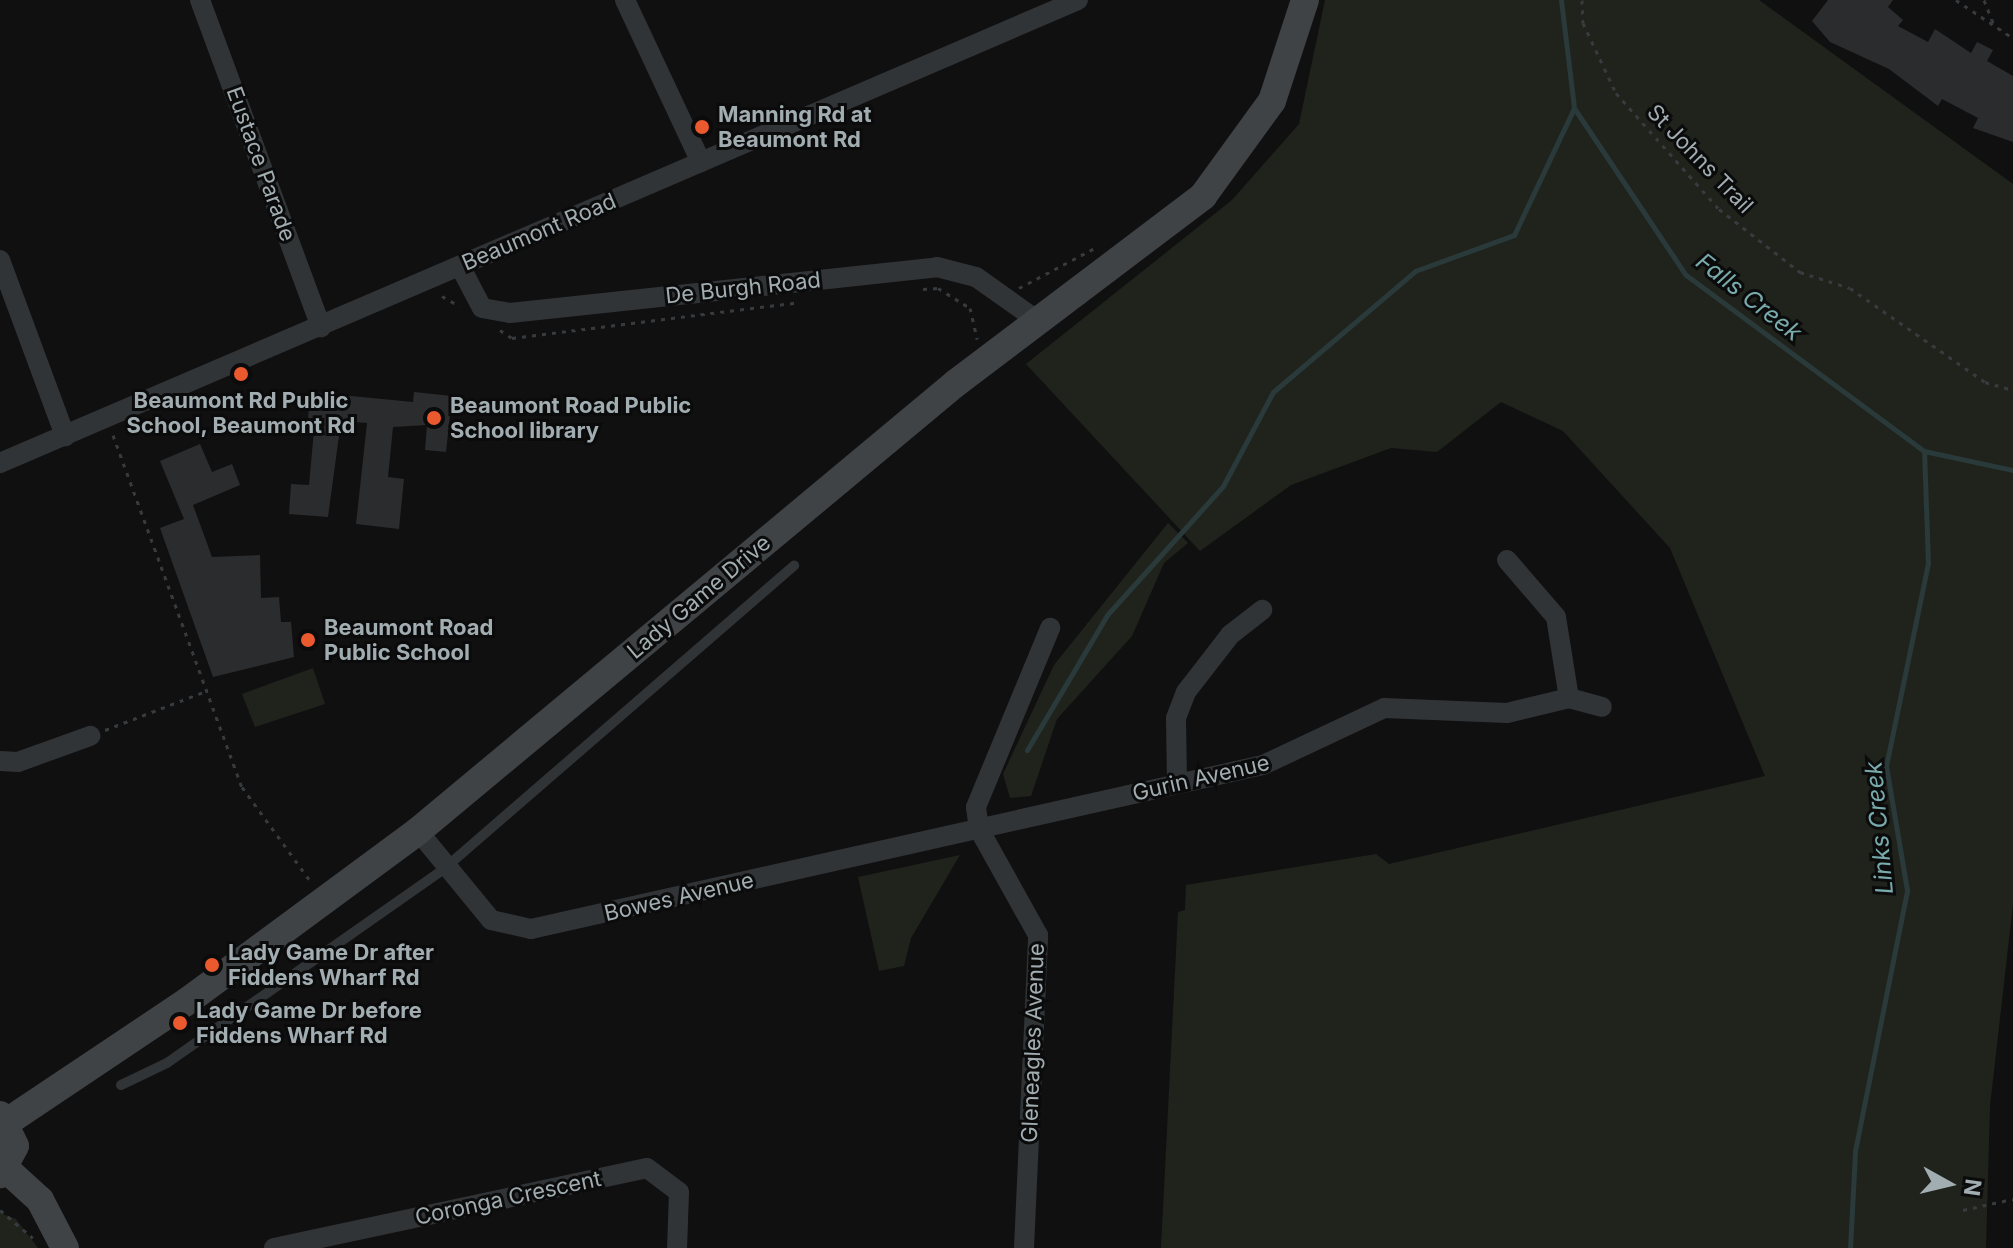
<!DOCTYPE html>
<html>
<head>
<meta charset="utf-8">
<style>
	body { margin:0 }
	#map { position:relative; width:2013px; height:1248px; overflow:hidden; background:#101011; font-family:Inter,sans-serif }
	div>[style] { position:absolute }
	.green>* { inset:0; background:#1f231c }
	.stream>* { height:5px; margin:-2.5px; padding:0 2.5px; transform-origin:2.5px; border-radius:2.5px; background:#2a3939 }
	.building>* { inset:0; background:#2b2c2d }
	.path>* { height:3px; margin-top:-1.5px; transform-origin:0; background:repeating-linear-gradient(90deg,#373b3d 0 4px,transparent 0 10px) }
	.lane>* { height:10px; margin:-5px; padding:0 5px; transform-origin:5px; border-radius:5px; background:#313436 }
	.street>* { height:20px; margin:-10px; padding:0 10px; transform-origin:10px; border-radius:10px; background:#313436 }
	.secondary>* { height:28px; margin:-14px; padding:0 14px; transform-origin:14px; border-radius:14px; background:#3f4346 }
	.dots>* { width:22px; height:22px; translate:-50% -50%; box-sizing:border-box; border:4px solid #0b0b0c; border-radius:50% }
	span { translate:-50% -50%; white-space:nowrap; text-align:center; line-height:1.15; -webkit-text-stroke:6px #0b0b0c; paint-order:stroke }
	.poi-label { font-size:22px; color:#a1adb1; font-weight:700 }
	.left { translate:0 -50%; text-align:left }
	.street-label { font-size:22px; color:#a1adb1 }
	.water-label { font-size:24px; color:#79aaac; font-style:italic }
	.north { position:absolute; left:1909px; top:1144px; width:80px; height:80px; -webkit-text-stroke:6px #0b0b0c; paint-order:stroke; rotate:98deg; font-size:22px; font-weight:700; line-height:32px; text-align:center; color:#a1adb1 }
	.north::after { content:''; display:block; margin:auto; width:28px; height:36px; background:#a1adb1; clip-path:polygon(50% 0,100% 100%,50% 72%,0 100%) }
</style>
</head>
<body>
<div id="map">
	<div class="green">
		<div style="clip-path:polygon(1325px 0,1759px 0,2013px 184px,2013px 904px,1990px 1106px,1986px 1248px,1161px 1248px,1178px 912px,1185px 910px,1186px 885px,1376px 854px,1389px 864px,1765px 776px,1670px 548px,1563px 431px,1501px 402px,1437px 452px,1391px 448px,1291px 485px,1200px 551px,1026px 364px,1232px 200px,1299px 124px)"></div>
		<div style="clip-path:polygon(1168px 523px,1188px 543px,1164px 563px,1132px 636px,1057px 719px,1031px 796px,1010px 798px,1003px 774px,1054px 665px)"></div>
		<div style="clip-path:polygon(313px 668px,325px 704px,255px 727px,242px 694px)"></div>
		<div style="clip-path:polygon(960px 855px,911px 938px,904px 966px,879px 971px,858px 877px)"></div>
		<div style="clip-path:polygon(0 1213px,16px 1219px,38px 1248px,0 1248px)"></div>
	</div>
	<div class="stream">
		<div style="left:1561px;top:0;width:109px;rotate:83.1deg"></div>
		<div style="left:1574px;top:108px;width:201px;rotate:56.2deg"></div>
		<div style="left:1686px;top:275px;width:296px;rotate:36.5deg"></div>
		<div style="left:1924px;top:451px;width:91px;rotate:12.1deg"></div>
		<div style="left:1027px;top:750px;width:157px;rotate:-59.3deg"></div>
		<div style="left:1107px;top:615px;width:173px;rotate:-48deg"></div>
		<div style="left:1223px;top:486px;width:106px;rotate:-62deg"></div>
		<div style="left:1273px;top:392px;width:187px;rotate:-40.4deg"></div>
		<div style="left:1415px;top:271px;width:105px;rotate:-20deg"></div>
		<div style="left:1514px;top:235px;width:140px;rotate:-64.7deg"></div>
		<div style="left:1850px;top:1248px;width:97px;rotate:-87deg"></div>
		<div style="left:1855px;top:1151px;width:266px;rotate:-78.7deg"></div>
		<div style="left:1907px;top:890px;width:126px;rotate:-99.6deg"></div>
		<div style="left:1886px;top:766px;width:206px;rotate:-78.3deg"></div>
		<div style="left:1928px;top:564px;width:113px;rotate:-92deg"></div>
	</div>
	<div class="building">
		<div style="clip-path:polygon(1828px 0,1893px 0,1888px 7px,1903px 20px,1898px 26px,1928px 42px,1935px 29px,1971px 53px,1977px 42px,1993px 50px,1987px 61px,2013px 76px,2013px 142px,1973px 128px,1978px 118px,1942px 99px,1938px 106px,1889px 69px,1830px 42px,1812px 21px)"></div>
		<div style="clip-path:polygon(310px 392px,413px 402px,414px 392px,452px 396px,446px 452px,425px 450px,427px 425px,393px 427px,388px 477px,404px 479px,399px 529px,356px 524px,367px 423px,341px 421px,328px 517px,289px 514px,291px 484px,309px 485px,315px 419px,308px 419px)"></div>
		<div style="clip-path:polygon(200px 444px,212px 472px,232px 464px,240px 485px,193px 505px,212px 557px,260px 555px,261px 598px,279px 597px,281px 622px,291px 622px,294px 657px,213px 677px,160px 528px,184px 519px,160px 461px)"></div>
	</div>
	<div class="path">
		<div style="left:1582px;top:0;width:23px;rotate:88deg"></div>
		<div style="left:1583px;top:23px;width:77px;rotate:64.8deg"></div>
		<div style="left:1616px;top:93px;width:155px;rotate:48.4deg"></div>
		<div style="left:1719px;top:209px;width:103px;rotate:37.9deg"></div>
		<div style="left:1800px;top:272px;width:52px;rotate:17.7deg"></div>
		<div style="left:1850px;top:288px;width:165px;rotate:34.8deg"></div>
		<div style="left:1985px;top:382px;width:29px;rotate:16deg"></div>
		<div style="left:1956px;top:0;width:69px;rotate:33.7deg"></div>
		<div style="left:1984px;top:0;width:27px;rotate:68deg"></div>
		<div style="left:1019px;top:288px;width:86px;rotate:-27.8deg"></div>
		<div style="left:923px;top:289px;width:15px;rotate:-4deg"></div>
		<div style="left:938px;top:288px;width:38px;rotate:32deg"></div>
		<div style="left:970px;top:308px;width:32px;rotate:77deg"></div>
		<div style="left:442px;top:296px;width:20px;rotate:30deg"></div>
		<div style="left:500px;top:330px;width:14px;rotate:34deg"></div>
		<div style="left:512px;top:338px;width:290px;rotate:-7.1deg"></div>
		<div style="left:113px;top:435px;width:375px;rotate:69.9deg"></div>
		<div style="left:242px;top:787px;width:117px;rotate:54deg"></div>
		<div style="left:105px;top:730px;width:108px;rotate:-21.1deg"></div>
		<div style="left:0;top:1210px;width:43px;rotate:40.3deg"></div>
		<div style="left:1963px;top:1210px;width:51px;rotate:-12.4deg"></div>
	</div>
	<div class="lane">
		<div style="left:121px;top:1085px;width:51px;rotate:-25.6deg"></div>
		<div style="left:167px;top:1063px;width:340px;rotate:-35deg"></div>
		<div style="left:445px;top:868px;width:462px;rotate:-40.9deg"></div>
	</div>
	<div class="street">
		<div style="left:200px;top:0;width:349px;rotate:69.7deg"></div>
		<div style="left:625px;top:0;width:179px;rotate:64.9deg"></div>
		<div style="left:0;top:260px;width:188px;rotate:69.7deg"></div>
		<div style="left:460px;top:266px;width:47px;rotate:62.4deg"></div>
		<div style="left:482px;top:308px;width:28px;rotate:10deg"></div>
		<div style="left:510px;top:313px;width:429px;rotate:-6.1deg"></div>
		<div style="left:937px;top:267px;width:40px;rotate:14.4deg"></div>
		<div style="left:976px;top:277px;width:76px;rotate:35.4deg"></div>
		<div style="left:0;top:463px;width:1173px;rotate:-23.24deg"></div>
		<div style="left:1507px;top:560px;width:75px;rotate:49.3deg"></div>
		<div style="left:1556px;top:617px;width:82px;rotate:80.9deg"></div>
		<div style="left:0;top:761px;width:18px;rotate:3deg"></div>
		<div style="left:18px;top:762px;width:77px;rotate:-19.9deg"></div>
		<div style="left:1177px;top:783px;width:65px;rotate:-90.9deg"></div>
		<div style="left:1176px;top:718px;width:28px;rotate:-69deg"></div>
		<div style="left:1186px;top:692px;width:72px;rotate:-52.3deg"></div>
		<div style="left:1230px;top:635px;width:41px;rotate:-38deg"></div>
		<div style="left:418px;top:831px;width:115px;rotate:50.6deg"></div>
		<div style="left:491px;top:920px;width:41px;rotate:12.7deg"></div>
		<div style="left:531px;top:929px;width:750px;rotate:-12.63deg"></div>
		<div style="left:1263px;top:765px;width:134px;rotate:-25.2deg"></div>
		<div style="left:1384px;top:708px;width:123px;rotate:2.3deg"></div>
		<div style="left:1507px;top:713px;width:64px;rotate:-13.6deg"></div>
		<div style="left:1569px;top:698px;width:34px;rotate:15deg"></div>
		<div style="left:274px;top:1248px;width:381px;rotate:-12.1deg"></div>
		<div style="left:647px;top:1168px;width:40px;rotate:37deg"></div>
		<div style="left:679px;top:1192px;width:56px;rotate:92deg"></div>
		<div style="left:1024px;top:1248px;width:313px;rotate:-87.4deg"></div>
		<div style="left:1038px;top:935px;width:121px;rotate:-119.1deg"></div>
		<div style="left:979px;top:829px;width:22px;rotate:-98deg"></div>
		<div style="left:976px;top:807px;width:194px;rotate:-67.5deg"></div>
	</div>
	<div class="secondary">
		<div style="left:0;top:1115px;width:34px;rotate:64deg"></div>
		<div style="left:15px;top:1146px;width:32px;rotate:118deg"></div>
		<div style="left:7px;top:1122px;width:219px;rotate:-33.8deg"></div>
		<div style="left:189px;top:1000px;width:285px;rotate:-36.4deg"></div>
		<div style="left:418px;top:831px;width:700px;rotate:-39.78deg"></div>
		<div style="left:956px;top:383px;width:310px;rotate:-37.1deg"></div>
		<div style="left:1203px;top:196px;width:117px;rotate:-54deg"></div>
		<div style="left:1272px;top:101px;width:106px;rotate:-71.9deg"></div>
		<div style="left:6px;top:1169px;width:46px;rotate:42.4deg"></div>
		<div style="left:40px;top:1200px;width:54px;rotate:62.5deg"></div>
	</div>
	<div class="dots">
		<div style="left:702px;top:127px;background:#ea5a2e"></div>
		<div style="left:241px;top:374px;background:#ea5a2e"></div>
		<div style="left:434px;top:418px;background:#ea5a2e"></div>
		<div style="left:308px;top:640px;background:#ea5a2e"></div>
		<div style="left:212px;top:965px;background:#ea5a2e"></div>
		<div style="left:180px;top:1023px;background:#ea5a2e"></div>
	</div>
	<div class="poi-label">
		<span class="left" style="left:718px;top:127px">Manning Rd at<br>Beaumont Rd</span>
		<span style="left:241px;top:413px">Beaumont Rd Public<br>School, Beaumont Rd</span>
		<span class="left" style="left:450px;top:418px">Beaumont Road Public<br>School library</span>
		<span class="left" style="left:324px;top:640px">Beaumont Road<br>Public School</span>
		<span class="left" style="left:228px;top:965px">Lady Game Dr after<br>Fiddens Wharf Rd</span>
		<span class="left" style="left:196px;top:1023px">Lady Game Dr before<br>Fiddens Wharf Rd</span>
	</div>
	<div class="street-label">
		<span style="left:1700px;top:159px;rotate:46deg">St Johns Trail</span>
		<span style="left:261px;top:164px;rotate:70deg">Eustace Parade</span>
		<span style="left:539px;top:232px;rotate:-23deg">Beaumont Road</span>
		<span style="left:743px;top:288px;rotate:-6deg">De Burgh Road</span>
		<span style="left:699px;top:597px;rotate:-40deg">Lady Game Drive</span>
		<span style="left:1201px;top:778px;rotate:-13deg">Gurin Avenue</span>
		<span style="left:679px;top:897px;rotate:-13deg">Bowes Avenue</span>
		<span style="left:1033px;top:1043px;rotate:-88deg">Gleneagles Avenue</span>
		<span style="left:508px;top:1198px;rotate:-12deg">Coronga Crescent</span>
	</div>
	<div class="water-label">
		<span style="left:1749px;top:297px;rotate:38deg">Falls Creek</span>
		<span style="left:1879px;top:828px;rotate:-95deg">Links Creek</span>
	</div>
	<div class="north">N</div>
</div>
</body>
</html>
